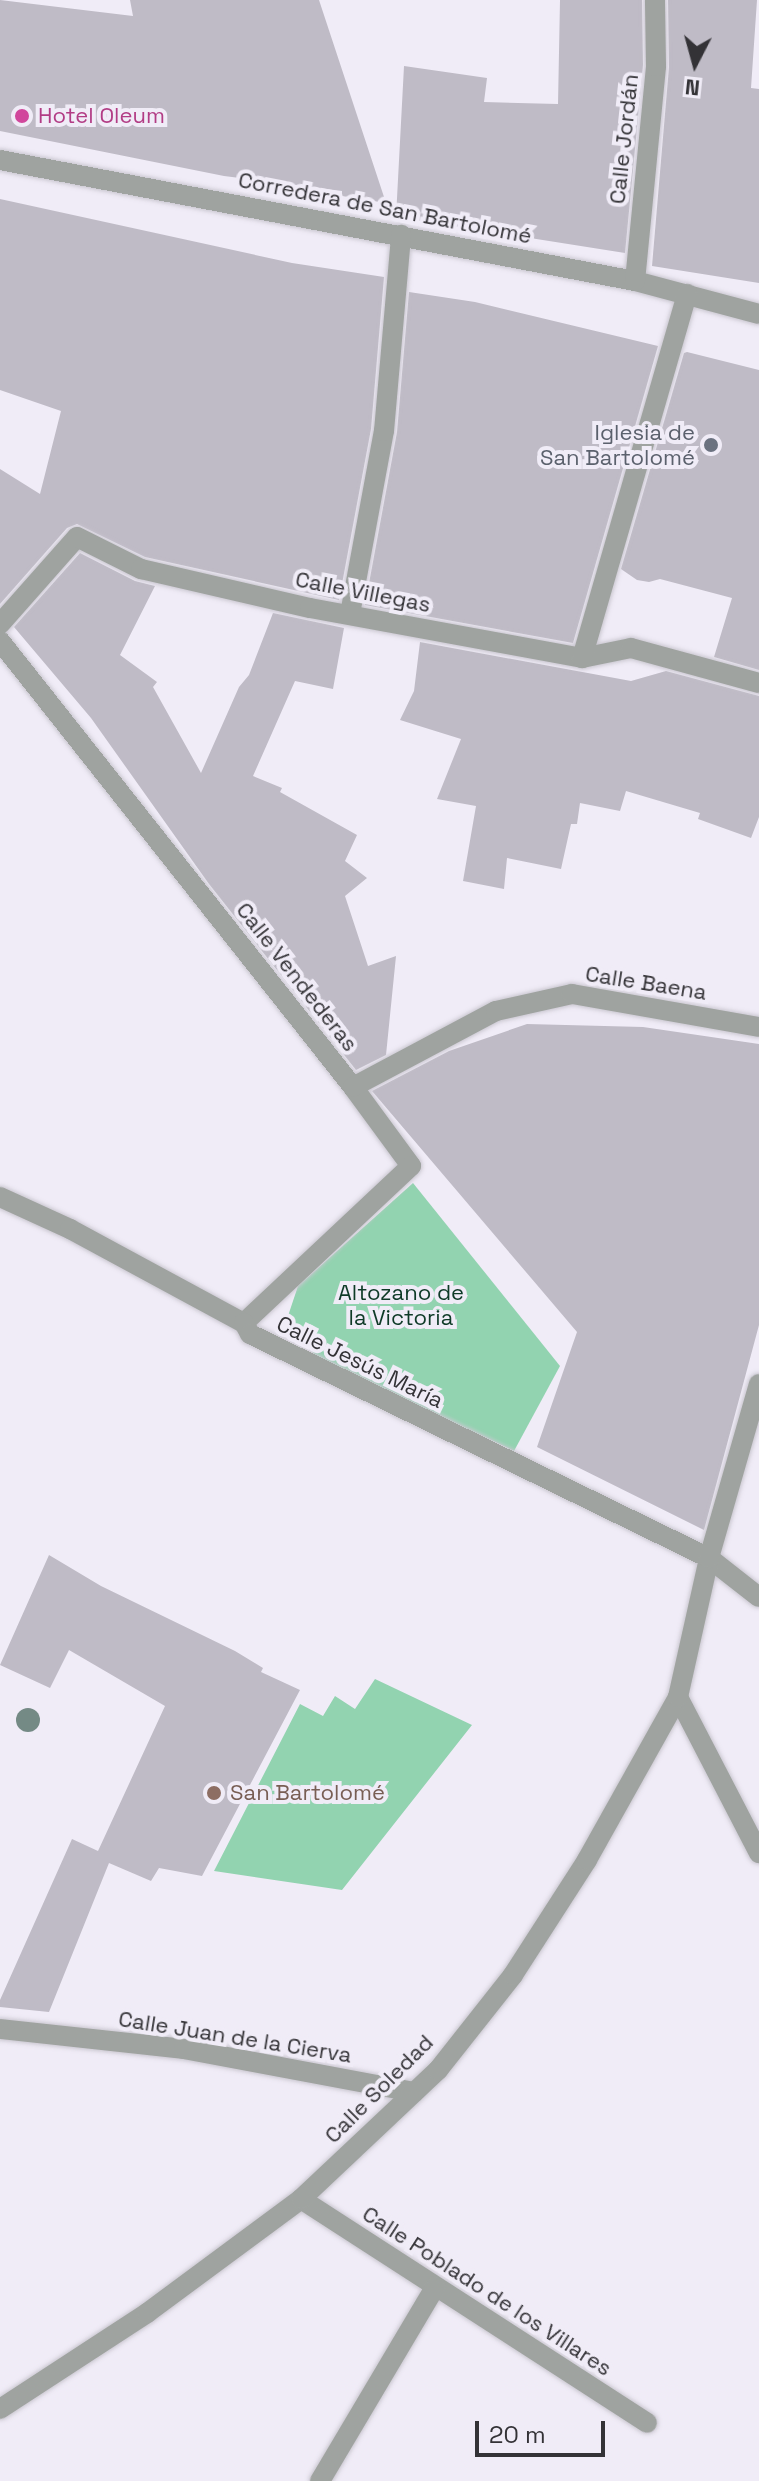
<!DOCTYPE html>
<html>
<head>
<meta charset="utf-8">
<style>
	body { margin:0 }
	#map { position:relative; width:759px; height:2481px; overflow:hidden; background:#f0ecf7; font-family:"Space Grotesk",sans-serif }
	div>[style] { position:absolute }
	.green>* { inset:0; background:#92d3b0 }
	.building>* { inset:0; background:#bfbbc6 }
	.roads { filter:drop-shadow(0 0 2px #cac7d0) drop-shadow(0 0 2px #cac7d0) }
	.minor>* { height:20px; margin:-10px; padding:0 10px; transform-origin:10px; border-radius:10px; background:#9fa3a0 }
	.trees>* { width:24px; height:24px; margin:-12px; border-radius:50%; background:#748a85 }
	.dots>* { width:22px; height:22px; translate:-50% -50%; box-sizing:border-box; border:4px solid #f0ecf7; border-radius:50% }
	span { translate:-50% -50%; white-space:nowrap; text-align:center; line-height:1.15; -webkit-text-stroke:8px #f0ecf7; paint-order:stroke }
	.hotel-label { font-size:22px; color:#b23c85 }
	.left { translate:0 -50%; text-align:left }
	.street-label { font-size:22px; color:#333236 }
	.worship-label { font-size:22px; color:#5b616d }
	.right { translate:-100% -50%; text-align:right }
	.park-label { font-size:22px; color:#0e3a27 }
	.education-label { font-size:22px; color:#785e54 }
	.north { position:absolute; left:655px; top:24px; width:80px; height:80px; -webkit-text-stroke:6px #f0ecf7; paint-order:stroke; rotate:186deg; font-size:22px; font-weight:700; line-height:32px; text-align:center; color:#333236 }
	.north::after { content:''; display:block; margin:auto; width:28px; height:36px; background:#333236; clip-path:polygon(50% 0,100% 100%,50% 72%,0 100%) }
	.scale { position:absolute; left:475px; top:2421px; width:130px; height:36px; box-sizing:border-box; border:4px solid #333236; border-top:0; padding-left:10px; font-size:24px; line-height:28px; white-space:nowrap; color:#333236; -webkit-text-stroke:6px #f0ecf7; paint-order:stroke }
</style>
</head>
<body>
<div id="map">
	<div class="green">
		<div style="clip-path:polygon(413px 1183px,560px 1366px,514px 1451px,317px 1358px,287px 1319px,298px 1286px)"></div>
		<div style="clip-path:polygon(375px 1679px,472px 1725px,342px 1890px,214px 1871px,300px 1704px,323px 1716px,335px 1696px,355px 1709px)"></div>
	</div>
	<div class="building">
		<div style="clip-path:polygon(0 0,133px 16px,130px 0,319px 0,386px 203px,342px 196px,342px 191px,224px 176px,0 131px)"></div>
		<div style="clip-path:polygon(560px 0,642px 0,643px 65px,625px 253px,396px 217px,404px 66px,487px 78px,484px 102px,558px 104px)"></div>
		<div style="clip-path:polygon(668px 0,757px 0,751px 88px,759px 89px,759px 283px,652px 266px,669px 67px)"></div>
		<div style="clip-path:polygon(0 199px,292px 263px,384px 277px,371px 429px,339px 600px,145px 557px,77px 524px,67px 528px,0 604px,0 469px,40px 494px,61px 411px,0 390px)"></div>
		<div style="clip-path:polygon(409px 292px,475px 302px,658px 346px,573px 643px,365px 605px,397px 432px)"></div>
		<div style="clip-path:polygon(687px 352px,759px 370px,759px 670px,714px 657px,732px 598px,660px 579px,649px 582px,637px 580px,621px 569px,684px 353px)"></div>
		<div style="clip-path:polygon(80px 553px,135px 581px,155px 586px,120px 655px,157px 682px,153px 687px,201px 773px,239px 687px,249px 675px,273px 613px,344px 628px,333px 689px,295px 681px,253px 776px,282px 788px,280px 792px,357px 835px,345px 861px,367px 878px,345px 896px,368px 966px,396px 956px,386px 1055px,356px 1070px,209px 884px,91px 718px,14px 627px)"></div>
		<div style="clip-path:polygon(420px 642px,631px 681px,666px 671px,759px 696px,759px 817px,751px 838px,698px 819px,700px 813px,626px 791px,620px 811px,580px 803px,577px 824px,571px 824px,561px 869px,507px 858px,504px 889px,463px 881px,476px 806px,437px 799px,461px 739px,400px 720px,414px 691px)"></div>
		<div style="clip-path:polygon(527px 1024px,643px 1027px,759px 1044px,759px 1325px,704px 1530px,537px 1447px,577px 1332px,372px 1091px,449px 1051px)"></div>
		<div style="clip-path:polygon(49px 1555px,101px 1586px,235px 1651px,263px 1668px,261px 1672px,300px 1690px,202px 1876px,159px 1868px,151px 1881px,109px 1863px,49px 2012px,0 2007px,0 2000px,72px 1839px,98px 1851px,165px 1706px,69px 1650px,50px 1688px,0 1665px)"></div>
	</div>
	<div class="roads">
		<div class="minor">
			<div style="left:0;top:160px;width:646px;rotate:10.79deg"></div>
			<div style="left:635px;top:281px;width:128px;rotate:14.9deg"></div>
			<div style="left:635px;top:281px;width:216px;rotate:-84.4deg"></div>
			<div style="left:656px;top:66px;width:66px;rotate:-90.9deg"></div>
			<div style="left:350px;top:614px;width:186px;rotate:-79.5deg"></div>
			<div style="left:384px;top:431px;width:197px;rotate:-85deg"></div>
			<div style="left:0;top:624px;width:116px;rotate:-48.5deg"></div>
			<div style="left:77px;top:537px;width:72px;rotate:26.6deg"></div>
			<div style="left:141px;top:569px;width:173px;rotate:13deg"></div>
			<div style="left:310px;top:608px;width:277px;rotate:10.4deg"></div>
			<div style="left:582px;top:658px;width:50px;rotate:-11.5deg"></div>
			<div style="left:631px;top:648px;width:133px;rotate:15.3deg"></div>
			<div style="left:0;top:641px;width:569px;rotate:51.64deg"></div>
			<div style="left:353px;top:1087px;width:98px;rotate:53.7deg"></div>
			<div style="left:411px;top:1166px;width:229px;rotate:136.8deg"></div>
			<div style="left:582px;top:658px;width:379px;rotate:-73.9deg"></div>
			<div style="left:353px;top:1087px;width:162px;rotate:-28deg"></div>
			<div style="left:496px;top:1011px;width:78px;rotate:-12.6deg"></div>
			<div style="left:572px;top:994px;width:190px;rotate:10deg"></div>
			<div style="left:0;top:1197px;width:77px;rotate:24.6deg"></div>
			<div style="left:70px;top:1229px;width:198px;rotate:28.4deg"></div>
			<div style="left:244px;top:1323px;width:13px;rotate:61deg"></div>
			<div style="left:250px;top:1334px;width:511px;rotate:26.01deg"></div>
			<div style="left:709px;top:1558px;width:63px;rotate:38deg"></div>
			<div style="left:678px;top:1697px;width:176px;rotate:62.6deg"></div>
			<div style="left:0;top:2029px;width:185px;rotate:6.2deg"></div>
			<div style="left:184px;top:2049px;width:234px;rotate:10.6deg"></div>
			<div style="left:301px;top:2199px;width:412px;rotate:32.9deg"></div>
			<div style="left:0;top:2409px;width:176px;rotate:-33.1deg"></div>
			<div style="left:147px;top:2313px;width:192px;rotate:-36.5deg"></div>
			<div style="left:301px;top:2199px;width:188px;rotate:-43.3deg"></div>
			<div style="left:438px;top:2070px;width:121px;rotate:-51.7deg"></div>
			<div style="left:513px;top:1975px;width:137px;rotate:-57.2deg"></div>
			<div style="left:587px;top:1860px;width:187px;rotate:-60.8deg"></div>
			<div style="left:678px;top:1697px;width:142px;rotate:-77.4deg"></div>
			<div style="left:709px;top:1558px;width:181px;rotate:-74deg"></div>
			<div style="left:320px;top:2481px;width:226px;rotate:-59.3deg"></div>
		</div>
	</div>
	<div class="trees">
		<div style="left:28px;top:1720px"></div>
	</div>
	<div class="dots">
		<div style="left:22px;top:116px;background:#d1479c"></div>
		<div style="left:711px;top:445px;background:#6b7280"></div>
		<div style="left:214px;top:1793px;background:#8d6e63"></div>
	</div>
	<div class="hotel-label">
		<span class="left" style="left:38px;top:116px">Hotel Oleum</span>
	</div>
	<div class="street-label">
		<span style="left:624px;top:139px;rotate:-84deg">Calle Jordán</span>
		<span style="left:385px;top:208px;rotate:11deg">Corredera de San Bartolomé</span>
		<span style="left:363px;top:592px;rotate:11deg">Calle Villegas</span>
		<span style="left:297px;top:977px;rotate:52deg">Calle Vendederas</span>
		<span style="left:646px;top:983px;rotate:9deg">Calle Baena</span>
		<span style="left:360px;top:1362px;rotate:26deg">Calle Jesús María</span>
		<span style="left:235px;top:2037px;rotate:9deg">Calle Juan de la Cierva</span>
		<span style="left:379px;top:2089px;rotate:-45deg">Calle Soledad</span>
		<span style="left:487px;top:2291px;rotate:33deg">Calle Poblado de los Villares</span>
	</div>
	<div class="worship-label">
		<span class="right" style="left:695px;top:445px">Iglesia de<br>San Bartolomé</span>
	</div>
	<div class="park-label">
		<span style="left:401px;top:1305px">Altozano de<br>la Victoria</span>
	</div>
	<div class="education-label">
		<span class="left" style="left:230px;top:1793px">San Bartolomé</span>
	</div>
	<div class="north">N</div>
	<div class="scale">20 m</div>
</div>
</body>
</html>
